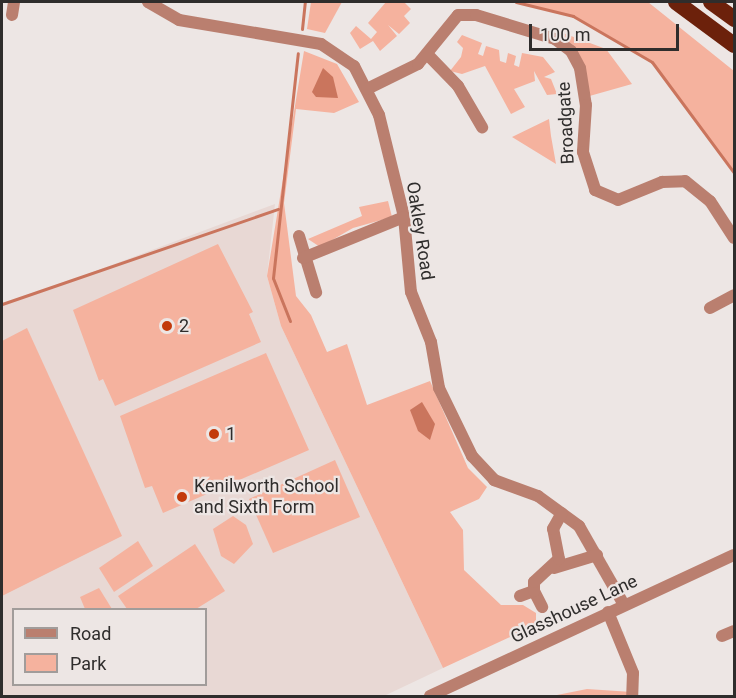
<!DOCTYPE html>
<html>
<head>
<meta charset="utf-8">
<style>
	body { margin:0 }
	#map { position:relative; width:736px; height:698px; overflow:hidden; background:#ede6e4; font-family:Roboto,sans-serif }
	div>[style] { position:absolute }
	.built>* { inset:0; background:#e8d8d4 }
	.green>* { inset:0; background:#f5b29e }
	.water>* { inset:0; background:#ca755d }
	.stream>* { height:3px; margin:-1.5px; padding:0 1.5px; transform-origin:1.5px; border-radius:1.5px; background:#ca755d }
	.minor>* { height:12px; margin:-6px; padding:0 6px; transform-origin:6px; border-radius:6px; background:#ba7f6f }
	.tertiary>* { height:12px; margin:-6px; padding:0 6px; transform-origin:6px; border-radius:6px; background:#ba7f6f }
	.trunk>* { height:16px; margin:-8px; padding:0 8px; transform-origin:8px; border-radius:8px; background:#6c210b }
	.dots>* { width:16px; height:16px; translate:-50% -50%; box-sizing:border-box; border:3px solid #ede6e4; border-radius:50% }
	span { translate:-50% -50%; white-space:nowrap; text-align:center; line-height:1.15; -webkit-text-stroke:4.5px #ede6e4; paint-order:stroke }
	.street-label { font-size:18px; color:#2f2d2c }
	.poi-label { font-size:18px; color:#2f2d2c }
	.left { translate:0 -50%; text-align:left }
	.frame { position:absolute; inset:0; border:3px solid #2f2d2c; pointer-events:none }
	.legend { position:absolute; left:12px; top:608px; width:195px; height:78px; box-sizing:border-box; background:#ede6e4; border:2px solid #a19c9a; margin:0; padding:8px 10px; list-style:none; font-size:18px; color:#2f2d2c }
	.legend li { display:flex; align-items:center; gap:12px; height:30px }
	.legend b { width:30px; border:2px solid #a19c9a }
	.scale { position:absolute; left:529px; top:24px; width:150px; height:27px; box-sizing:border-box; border:3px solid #2f2d2c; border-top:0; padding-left:8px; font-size:18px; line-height:21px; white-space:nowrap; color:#2f2d2c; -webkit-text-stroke:4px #ede6e4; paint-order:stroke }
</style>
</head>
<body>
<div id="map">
	<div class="built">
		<div style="clip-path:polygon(evenodd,275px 204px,267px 276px,281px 326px,443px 668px,384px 696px,2px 696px,2px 306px,275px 204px,14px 610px,206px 610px,206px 684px,14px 684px,14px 610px)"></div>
	</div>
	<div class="green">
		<div style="clip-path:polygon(311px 2px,342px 2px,325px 33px,307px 29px)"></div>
		<div style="clip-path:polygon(386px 2px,404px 2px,411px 9px,404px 16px,410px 23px,399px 34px,388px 25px,397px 36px,380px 51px,373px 41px,360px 49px,350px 33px,356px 26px,371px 39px,377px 32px,368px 23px)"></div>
		<div style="clip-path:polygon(516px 2px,648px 2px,734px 71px,734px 173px,652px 62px,574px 16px)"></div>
		<div style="clip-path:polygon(563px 33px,606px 49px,632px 84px,586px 97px,583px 79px,560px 41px)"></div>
		<div style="clip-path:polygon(462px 35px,482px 43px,478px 54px,483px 56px,486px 46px,499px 50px,500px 61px,506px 63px,508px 53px,516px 56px,514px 65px,519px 67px,522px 53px,543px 57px,555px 72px,544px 77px,551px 79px,557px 94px,547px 95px,534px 71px,535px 81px,514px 89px,525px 107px,511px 114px,485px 66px,462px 74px,450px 71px,461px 57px,463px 48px,457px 42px)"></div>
		<div style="clip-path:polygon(304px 51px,337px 64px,359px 102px,334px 113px,296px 109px,284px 203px,296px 296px,311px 315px,327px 352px,347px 344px,367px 405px,430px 381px,468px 468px,487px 487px,479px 499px,450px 512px,463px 530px,464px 570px,501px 605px,523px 605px,536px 613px,536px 625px,443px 668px,281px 326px,267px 276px)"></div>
		<div style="clip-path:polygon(549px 119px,551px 136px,556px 164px,512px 137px)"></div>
		<div style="clip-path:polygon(388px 201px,392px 217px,353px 228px,320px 247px,308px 239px,362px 216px,359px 207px)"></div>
		<div style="clip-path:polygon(218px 244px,253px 312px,249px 314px,261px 342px,115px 406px,103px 379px,99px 381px,73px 310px)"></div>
		<div style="clip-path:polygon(27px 328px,122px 536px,2px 596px,2px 341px)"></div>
		<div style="clip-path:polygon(266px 353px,309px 450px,163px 513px,152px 486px,145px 488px,120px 416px)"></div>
		<div style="clip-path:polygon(335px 460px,360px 517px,273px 553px,249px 499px)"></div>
		<div style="clip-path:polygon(233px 516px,246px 525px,253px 544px,234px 564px,221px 556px,213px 529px)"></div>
		<div style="clip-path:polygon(138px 541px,153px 566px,114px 592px,99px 568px)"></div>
		<div style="clip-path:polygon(195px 544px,225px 591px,196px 609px,127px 609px,118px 596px)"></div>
		<div style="clip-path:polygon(99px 588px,112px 609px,85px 609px,80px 597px)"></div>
		<div style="clip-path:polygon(587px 689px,632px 692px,632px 696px,552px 696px)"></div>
	</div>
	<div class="water">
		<div style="clip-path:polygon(323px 68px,333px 77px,338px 98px,316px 97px,312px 92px)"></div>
		<div style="clip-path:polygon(422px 402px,435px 424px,430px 440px,418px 431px,410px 410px)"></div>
	</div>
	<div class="stream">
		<div style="left:516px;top:2px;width:59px;rotate:13.8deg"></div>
		<div style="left:573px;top:16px;width:91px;rotate:30.2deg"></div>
		<div style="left:652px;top:62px;width:138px;rotate:53.5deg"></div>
		<div style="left:302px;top:29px;width:27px;rotate:-84deg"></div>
		<div style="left:2px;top:304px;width:292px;rotate:-19deg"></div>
		<div style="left:290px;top:321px;width:46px;rotate:-111.6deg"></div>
		<div style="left:273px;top:278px;width:226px;rotate:-83.7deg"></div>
	</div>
	<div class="minor">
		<div style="left:148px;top:2px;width:36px;rotate:30deg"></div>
		<div style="left:179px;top:20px;width:144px;rotate:9.6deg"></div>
		<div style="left:321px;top:44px;width:40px;rotate:34deg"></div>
		<div style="left:354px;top:66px;width:55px;rotate:63deg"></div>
		<div style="left:379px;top:115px;width:105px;rotate:76.2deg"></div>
		<div style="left:404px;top:217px;width:75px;rotate:84.7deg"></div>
		<div style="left:411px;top:292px;width:54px;rotate:68.2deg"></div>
		<div style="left:431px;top:342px;width:47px;rotate:80.1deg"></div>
		<div style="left:439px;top:388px;width:76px;rotate:64.1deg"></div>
		<div style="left:472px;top:456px;width:33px;rotate:47deg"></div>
		<div style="left:494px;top:480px;width:47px;rotate:20deg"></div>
		<div style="left:538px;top:496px;width:51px;rotate:36.2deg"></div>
		<div style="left:579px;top:526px;width:91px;rotate:60.3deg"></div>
		<div style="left:12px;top:15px;width:13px;rotate:-81deg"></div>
		<div style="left:428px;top:55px;width:43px;rotate:45.9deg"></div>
		<div style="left:458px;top:86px;width:48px;rotate:59.7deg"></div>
		<div style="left:367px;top:89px;width:57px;rotate:-26.1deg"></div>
		<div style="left:418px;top:64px;width:63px;rotate:-50.8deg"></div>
		<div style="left:458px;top:15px;width:18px"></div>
		<div style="left:476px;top:15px;width:83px;rotate:16.9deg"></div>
		<div style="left:555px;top:39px;width:20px;rotate:37deg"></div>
		<div style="left:571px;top:51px;width:19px;rotate:62deg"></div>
		<div style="left:580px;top:68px;width:37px;rotate:81deg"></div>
		<div style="left:586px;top:105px;width:47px;rotate:93.7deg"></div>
		<div style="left:583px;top:152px;width:40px;rotate:72deg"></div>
		<div style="left:595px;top:190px;width:25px;rotate:23deg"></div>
		<div style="left:618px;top:200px;width:48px;rotate:-22.2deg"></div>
		<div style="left:662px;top:182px;width:23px;rotate:-2deg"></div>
		<div style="left:685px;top:181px;width:32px;rotate:39deg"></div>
		<div style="left:710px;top:201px;width:44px;rotate:57deg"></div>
		<div style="left:299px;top:236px;width:59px;rotate:73.1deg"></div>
		<div style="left:303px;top:258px;width:109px;rotate:-22.1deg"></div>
		<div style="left:710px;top:308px;width:27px;rotate:-28deg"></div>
		<div style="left:554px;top:568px;width:45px;rotate:-16.8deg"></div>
		<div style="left:534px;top:591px;width:18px;rotate:63deg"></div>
		<div style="left:520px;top:596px;width:15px;rotate:-20deg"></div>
		<div style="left:534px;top:591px;width:9px;rotate:-90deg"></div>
		<div style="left:534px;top:582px;width:34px;rotate:-43deg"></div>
		<div style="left:559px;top:559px;width:31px;rotate:-101deg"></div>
		<div style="left:553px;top:529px;width:18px;rotate:-61deg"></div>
		<div style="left:608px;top:612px;width:66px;rotate:67.7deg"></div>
		<div style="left:633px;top:673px;width:23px;rotate:92deg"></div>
		<div style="left:722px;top:636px;width:13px;rotate:-23deg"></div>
	</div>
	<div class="tertiary">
		<div style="left:430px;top:696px;width:335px;rotate:-24.9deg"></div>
	</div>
	<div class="trunk">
		<div style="left:676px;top:2px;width:72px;rotate:36.6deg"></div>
		<div style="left:711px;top:2px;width:29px;rotate:36deg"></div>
	</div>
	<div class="dots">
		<div style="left:167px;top:326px;background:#c33a0b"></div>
		<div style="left:214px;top:434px;background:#c33a0b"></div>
		<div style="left:182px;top:497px;background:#c33a0b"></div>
	</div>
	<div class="street-label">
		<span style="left:566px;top:123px;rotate:-93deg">Broadgate</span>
		<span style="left:420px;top:231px;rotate:81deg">Oakley Road</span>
		<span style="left:574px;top:609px;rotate:-25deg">Glasshouse Lane</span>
	</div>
	<div class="poi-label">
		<span class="left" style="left:179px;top:326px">2</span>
		<span class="left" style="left:226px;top:434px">1</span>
		<span class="left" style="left:194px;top:497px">Kenilworth School<br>and Sixth Form</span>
	</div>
	<div class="frame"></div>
	<ul class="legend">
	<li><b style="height:8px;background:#ba7f6f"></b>Road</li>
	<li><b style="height:16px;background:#f5b29e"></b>Park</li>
	</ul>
	<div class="scale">100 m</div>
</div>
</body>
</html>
